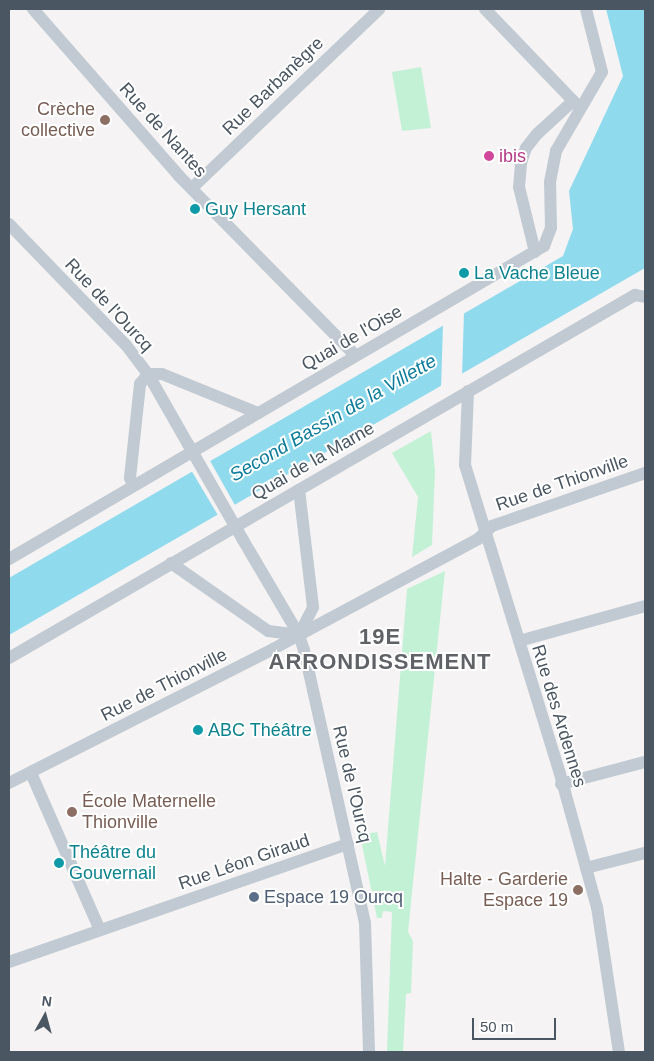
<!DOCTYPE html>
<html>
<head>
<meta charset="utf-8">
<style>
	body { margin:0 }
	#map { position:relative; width:654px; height:1061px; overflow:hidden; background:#f5f3f3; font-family:Helvetica,sans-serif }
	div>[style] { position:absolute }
	.green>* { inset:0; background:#c3f1d5 }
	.water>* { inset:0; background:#90daee }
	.pier>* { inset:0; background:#f5f3f3 }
	.street>* { height:12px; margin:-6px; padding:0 6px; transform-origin:6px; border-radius:6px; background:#c1cad2 }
	.street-bridge>* { height:12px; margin:-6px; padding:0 6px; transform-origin:6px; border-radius:6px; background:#c1cad2 }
	.dots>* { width:14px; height:14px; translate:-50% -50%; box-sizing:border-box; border:2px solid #fff; border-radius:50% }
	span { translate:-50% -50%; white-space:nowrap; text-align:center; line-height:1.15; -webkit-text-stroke:4px #fff; paint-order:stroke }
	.street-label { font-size:18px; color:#4a5661 }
	.education-label { font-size:18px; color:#785e54 }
	.right { translate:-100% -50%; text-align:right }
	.left { translate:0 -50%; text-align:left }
	.hotel-label { font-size:18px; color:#b23c85 }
	.culture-label { font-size:18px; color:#0d838f }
	.service-label { font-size:18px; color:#4e5e75 }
	.water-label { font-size:19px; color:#0c7c9b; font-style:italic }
	.district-label { font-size:22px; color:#5f6368; font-weight:700; letter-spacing:1px }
	.frame { position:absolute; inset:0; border:10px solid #4a5661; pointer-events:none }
	.north { position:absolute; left:20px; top:991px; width:50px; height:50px; -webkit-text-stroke:4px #fff; paint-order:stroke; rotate:7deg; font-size:14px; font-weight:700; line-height:20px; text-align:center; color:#4a5661 }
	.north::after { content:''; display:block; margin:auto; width:18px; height:22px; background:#4a5661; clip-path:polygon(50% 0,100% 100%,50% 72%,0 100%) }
	.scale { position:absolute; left:472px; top:1018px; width:84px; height:22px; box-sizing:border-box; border:2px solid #4a5661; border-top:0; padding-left:6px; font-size:15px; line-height:18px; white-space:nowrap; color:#4a5661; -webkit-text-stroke:4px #fff; paint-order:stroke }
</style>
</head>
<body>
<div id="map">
	<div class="green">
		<div style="clip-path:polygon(421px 67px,431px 128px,402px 131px,392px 72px)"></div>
		<div style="clip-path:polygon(431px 431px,435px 471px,432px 545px,412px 557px,418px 497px,392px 453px)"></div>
		<div style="clip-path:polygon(445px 571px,408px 932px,413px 941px,411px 993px,406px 994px,403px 1052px,387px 1052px,392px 912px,383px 911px,382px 918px,377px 918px,360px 835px,377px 832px,385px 866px,407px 589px)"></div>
	</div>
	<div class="water">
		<div style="clip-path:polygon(606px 9px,645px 9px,645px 268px,9px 635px,9px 578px,563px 256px,573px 229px,569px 191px,623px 76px)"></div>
	</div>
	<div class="pier">
		<div style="clip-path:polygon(464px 312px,462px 377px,441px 389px,443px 324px)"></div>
		<div style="clip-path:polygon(209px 459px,236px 507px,219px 517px,191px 470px)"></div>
	</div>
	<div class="street">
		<div style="left:33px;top:9px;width:222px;rotate:48.8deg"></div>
		<div style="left:179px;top:176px;width:252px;rotate:45.5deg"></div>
		<div style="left:485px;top:9px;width:134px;rotate:46.2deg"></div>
		<div style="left:192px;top:188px;width:259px;rotate:-43.7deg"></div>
		<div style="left:9px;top:224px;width:168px;rotate:46deg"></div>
		<div style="left:126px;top:345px;width:36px;rotate:53deg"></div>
		<div style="left:148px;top:374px;width:81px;rotate:60.3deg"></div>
		<div style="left:535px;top:252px;width:67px;rotate:-103.8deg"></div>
		<div style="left:519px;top:187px;width:24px;rotate:-85deg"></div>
		<div style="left:521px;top:163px;width:16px;rotate:-72deg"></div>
		<div style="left:526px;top:148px;width:18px;rotate:-52deg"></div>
		<div style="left:537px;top:134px;width:49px;rotate:-42.5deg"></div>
		<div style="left:468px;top:391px;width:74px;rotate:92.3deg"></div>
		<div style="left:465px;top:465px;width:323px;rotate:72.9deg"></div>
		<div style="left:560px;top:774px;width:138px;rotate:74.5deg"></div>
		<div style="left:597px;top:907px;width:147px;rotate:81.4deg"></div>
		<div style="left:133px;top:485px;width:8px;rotate:-113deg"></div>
		<div style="left:130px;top:478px;width:95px;rotate:-83.9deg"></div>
		<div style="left:140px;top:384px;width:13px;rotate:-51deg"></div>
		<div style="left:148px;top:374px;width:14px"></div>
		<div style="left:162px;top:374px;width:104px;rotate:22.1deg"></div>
		<div style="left:243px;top:540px;width:110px;rotate:59.5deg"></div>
		<div style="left:299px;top:635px;width:16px;rotate:72deg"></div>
		<div style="left:304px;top:650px;width:280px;rotate:77.4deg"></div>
		<div style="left:365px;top:923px;width:129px;rotate:88.2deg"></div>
		<div style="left:9px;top:559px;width:620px;rotate:-30.33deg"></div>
		<div style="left:544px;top:246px;width:19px;rotate:-69deg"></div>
		<div style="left:551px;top:228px;width:46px;rotate:-91.2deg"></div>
		<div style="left:550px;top:182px;width:32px;rotate:-79deg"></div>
		<div style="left:556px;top:151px;width:91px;rotate:-59.8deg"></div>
		<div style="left:602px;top:72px;width:65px;rotate:-104.3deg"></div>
		<div style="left:171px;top:563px;width:118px;rotate:35deg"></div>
		<div style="left:268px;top:631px;width:31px;rotate:7deg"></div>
		<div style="left:299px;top:635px;width:31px;rotate:-63deg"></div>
		<div style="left:313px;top:607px;width:118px;rotate:-96.8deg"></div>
		<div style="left:519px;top:641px;width:131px;rotate:-15.5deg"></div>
		<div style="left:9px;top:658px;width:724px;rotate:-30.11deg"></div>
		<div style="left:635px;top:295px;width:10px;rotate:11deg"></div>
		<div style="left:31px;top:773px;width:171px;rotate:66.3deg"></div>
		<div style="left:9px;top:783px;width:296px;rotate:-26.9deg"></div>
		<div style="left:273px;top:649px;width:233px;rotate:-28.2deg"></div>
		<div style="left:478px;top:539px;width:19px;rotate:-43deg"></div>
		<div style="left:492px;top:526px;width:162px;rotate:-19.1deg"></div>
		<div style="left:561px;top:784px;width:87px;rotate:-14.7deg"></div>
		<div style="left:586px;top:868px;width:61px;rotate:-14.3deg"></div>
		<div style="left:9px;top:962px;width:359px;rotate:-19.2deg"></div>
	</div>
	<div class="street-bridge">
		<div style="left:188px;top:444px;width:111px;rotate:60.2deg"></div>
	</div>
	<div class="dots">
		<div style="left:105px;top:120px;background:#8d6e63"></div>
		<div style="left:489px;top:156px;background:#d1479c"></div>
		<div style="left:195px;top:209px;background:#0f9aa8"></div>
		<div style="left:464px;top:273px;background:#0f9aa8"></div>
		<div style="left:198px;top:730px;background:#0f9aa8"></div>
		<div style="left:72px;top:812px;background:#8d6e63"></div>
		<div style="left:59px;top:863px;background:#0f9aa8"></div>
		<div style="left:578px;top:890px;background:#8d6e63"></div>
		<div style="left:254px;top:897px;background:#5c6f8a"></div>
	</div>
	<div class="street-label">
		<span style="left:273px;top:86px;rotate:-44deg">Rue Barbanègre</span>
		<span style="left:163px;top:130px;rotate:48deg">Rue de Nantes</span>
		<span style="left:109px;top:305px;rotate:47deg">Rue de l'Ourcq</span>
		<span style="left:352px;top:338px;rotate:-30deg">Quai de l'Oise</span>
		<span style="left:313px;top:461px;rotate:-30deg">Quai de la Marne</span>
		<span style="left:562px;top:483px;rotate:-19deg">Rue de Thionville</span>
		<span style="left:164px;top:685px;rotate:-27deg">Rue de Thionville</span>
		<span style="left:559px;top:716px;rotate:73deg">Rue des Ardennes</span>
		<span style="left:352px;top:784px;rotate:77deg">Rue de l'Ourcq</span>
		<span style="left:244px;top:862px;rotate:-19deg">Rue Léon Giraud</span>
	</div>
	<div class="education-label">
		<span class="right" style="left:95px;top:120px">Crèche<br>collective</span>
		<span class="left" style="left:82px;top:812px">École Maternelle<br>Thionville</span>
		<span class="right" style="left:568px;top:890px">Halte - Garderie<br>Espace 19</span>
	</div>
	<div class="hotel-label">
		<span class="left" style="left:499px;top:156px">ibis</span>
	</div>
	<div class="culture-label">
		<span class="left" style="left:205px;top:209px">Guy Hersant</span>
		<span class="left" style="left:474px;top:273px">La Vache Bleue</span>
		<span class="left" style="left:208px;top:730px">ABC Théâtre</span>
		<span class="left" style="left:69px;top:863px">Théâtre du<br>Gouvernail</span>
	</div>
	<div class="service-label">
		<span class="left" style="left:264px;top:897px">Espace 19 Ourcq</span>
	</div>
	<div class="water-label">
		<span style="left:333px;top:418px;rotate:-30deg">Second Bassin de la Villette</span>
	</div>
	<div class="district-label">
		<span style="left:380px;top:649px">19E<br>ARRONDISSEMENT</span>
	</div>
	<div class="frame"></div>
	<div class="north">N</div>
	<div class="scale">50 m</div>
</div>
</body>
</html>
